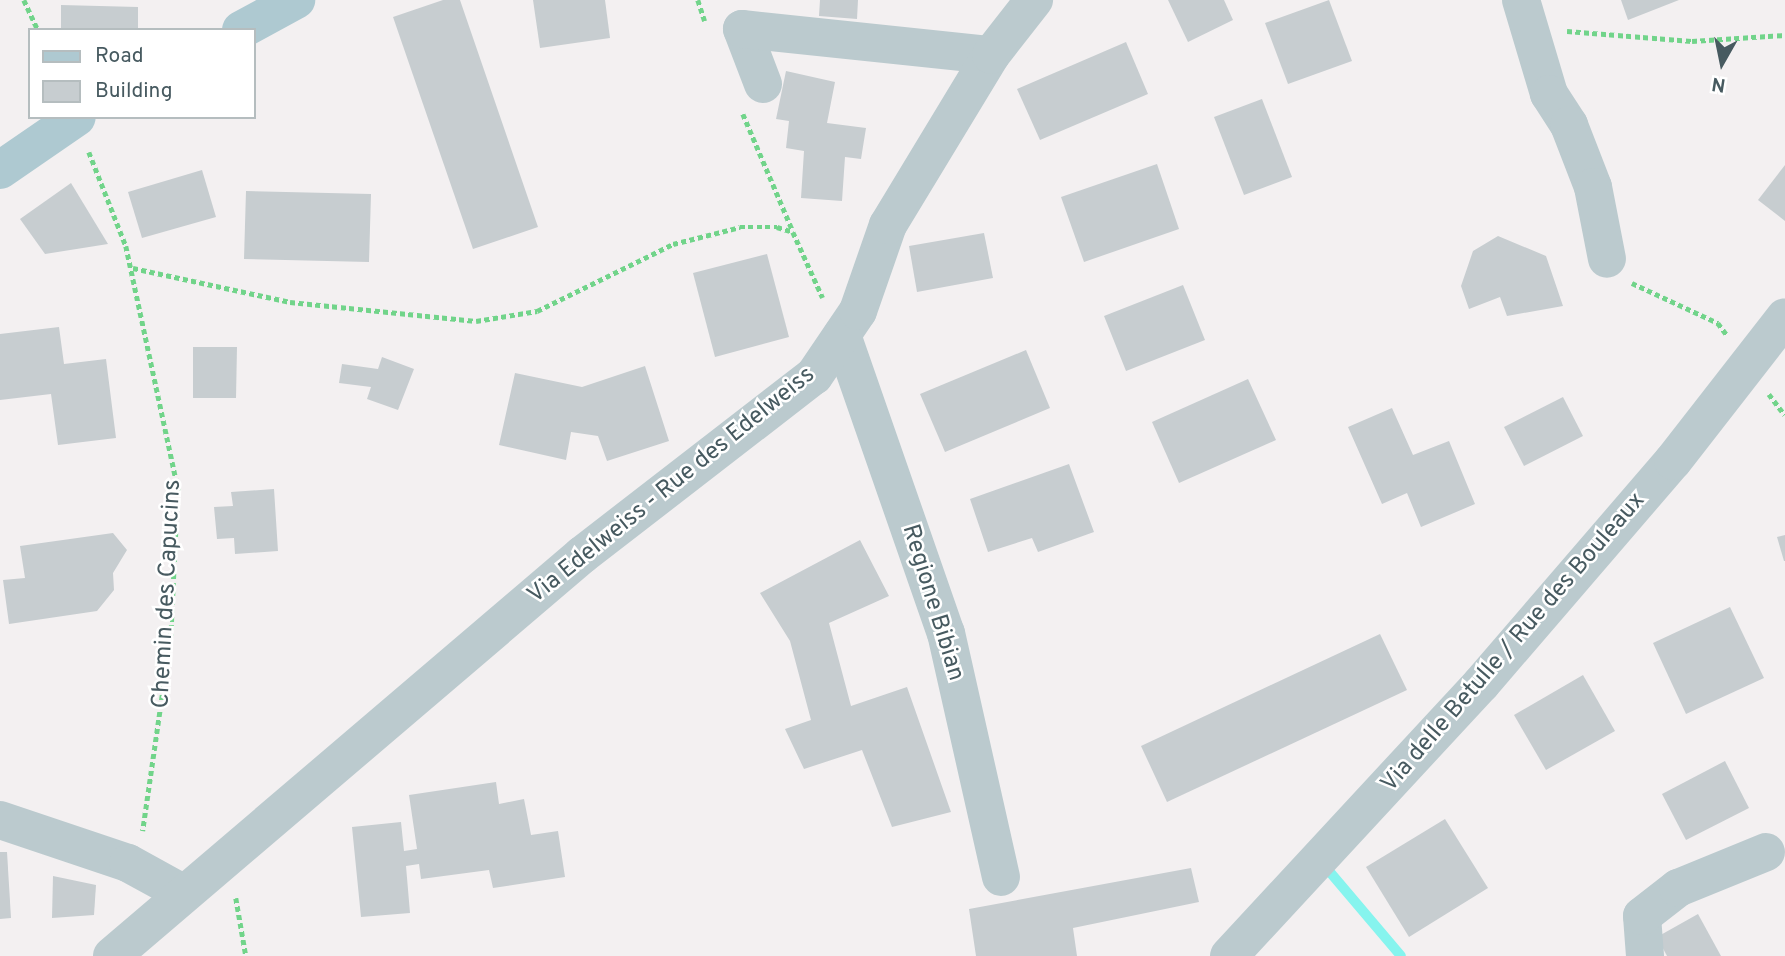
<!DOCTYPE html>
<html>
<head>
<meta charset="utf-8">
<style>
	body { margin:0 }
	#map { position:relative; width:1785px; height:956px; overflow:hidden; background:#f3f0f1; font-family:Overpass,sans-serif }
	div>[style] { position:absolute }
	.stream>* { height:10px; margin:-5px; padding:0 5px; transform-origin:5px; border-radius:5px; background:#86f4ee }
	.building>* { inset:0; background:#c7cdd0 }
	.path>* { height:4.5px; margin-top:-2.25px; transform-origin:0; background:repeating-linear-gradient(90deg,#71d48a 0 5px,transparent 0 8.5px) }
	.minor>* { height:38px; margin:-19px; padding:0 19px; transform-origin:19px; border-radius:19px; background:#bbcace }
	.major>* { height:38px; margin:-19px; padding:0 19px; transform-origin:19px; border-radius:19px; background:#aec9d1 }
	span { translate:-50% -50%; white-space:nowrap; text-align:center; line-height:1.15; -webkit-text-stroke:5px #fff; paint-order:stroke }
	.street-label { font-size:24px; color:#475a60 }
	.legend { position:absolute; left:28px; top:28px; width:228px; height:91px; box-sizing:border-box; background:#fff; border:2px solid #b5bdbf; margin:0; padding:9px 12px; list-style:none; font-size:21px; color:#475a60 }
	.legend li { display:flex; align-items:center; gap:14px; height:35px }
	.legend b { width:35px; border:2px solid #b5bdbf }
	.north { position:absolute; left:1687px; top:28px; width:70px; height:70px; -webkit-text-stroke:5px #fff; paint-order:stroke; rotate:189deg; font-size:19px; font-weight:700; line-height:28px; text-align:center; color:#475a60 }
	.north::after { content:''; display:block; margin:auto; width:24px; height:32px; background:#475a60; clip-path:polygon(50% 0,100% 100%,50% 72%,0 100%) }
</style>
</head>
<body>
<div id="map">
	<div class="stream">
		<div style="left:1329px;top:871px;width:111px;rotate:49.7deg"></div>
	</div>
	<div class="building">
		<div style="clip-path:polygon(443px 0,460px 0,538px 227px,473px 249px,393px 17px)"></div>
		<div style="clip-path:polygon(533px 0,605px 0,610px 38px,540px 48px)"></div>
		<div style="clip-path:polygon(820px 0,858px 0,857px 19px,819px 16px)"></div>
		<div style="clip-path:polygon(1168px 0,1224px 0,1233px 20px,1188px 42px)"></div>
		<div style="clip-path:polygon(1329px 0,1352px 61px,1288px 84px,1265px 23px)"></div>
		<div style="clip-path:polygon(1621px 0,1679px 0,1628px 20px)"></div>
		<div style="clip-path:polygon(61px 5px,138px 7px,138px 30px,61px 30px)"></div>
		<div style="clip-path:polygon(1126px 42px,1148px 94px,1040px 140px,1017px 89px)"></div>
		<div style="clip-path:polygon(786px 71px,835px 82px,827px 123px,866px 128px,861px 159px,845px 157px,842px 201px,801px 198px,804px 151px,786px 148px,789px 121px,776px 119px)"></div>
		<div style="clip-path:polygon(1262px 99px,1292px 177px,1244px 195px,1214px 117px)"></div>
		<div style="clip-path:polygon(1157px 164px,1179px 229px,1084px 262px,1061px 197px)"></div>
		<div style="clip-path:polygon(1785px 165px,1785px 221px,1758px 200px)"></div>
		<div style="clip-path:polygon(202px 170px,216px 217px,142px 238px,128px 192px)"></div>
		<div style="clip-path:polygon(71px 183px,108px 244px,45px 254px,20px 219px)"></div>
		<div style="clip-path:polygon(246px 191px,371px 194px,369px 262px,244px 259px)"></div>
		<div style="clip-path:polygon(984px 233px,993px 278px,917px 292px,909px 246px)"></div>
		<div style="clip-path:polygon(1498px 236px,1546px 256px,1563px 306px,1507px 316px,1500px 297px,1469px 309px,1461px 286px,1473px 251px)"></div>
		<div style="clip-path:polygon(767px 254px,789px 337px,715px 357px,693px 273px)"></div>
		<div style="clip-path:polygon(1183px 285px,1205px 340px,1126px 371px,1104px 316px)"></div>
		<div style="clip-path:polygon(59px 327px,64px 364px,106px 359px,116px 438px,58px 445px,51px 394px,0 400px,0 334px)"></div>
		<div style="clip-path:polygon(193px 347px,237px 347px,236px 398px,193px 398px)"></div>
		<div style="clip-path:polygon(1026px 350px,1050px 408px,945px 452px,920px 394px)"></div>
		<div style="clip-path:polygon(382px 357px,414px 369px,398px 410px,367px 399px,371px 387px,339px 383px,342px 364px,378px 369px)"></div>
		<div style="clip-path:polygon(645px 366px,669px 441px,607px 461px,598px 436px,571px 432px,566px 460px,499px 445px,515px 373px,582px 387px)"></div>
		<div style="clip-path:polygon(1248px 379px,1276px 440px,1179px 483px,1152px 422px)"></div>
		<div style="clip-path:polygon(1563px 397px,1583px 436px,1524px 466px,1504px 427px)"></div>
		<div style="clip-path:polygon(1392px 408px,1413px 455px,1449px 441px,1475px 504px,1421px 527px,1407px 493px,1382px 504px,1348px 427px)"></div>
		<div style="clip-path:polygon(1069px 464px,1094px 532px,1038px 552px,1032px 538px,988px 552px,970px 499px)"></div>
		<div style="clip-path:polygon(274px 489px,278px 551px,235px 554px,234px 538px,217px 539px,214px 507px,233px 506px,231px 492px)"></div>
		<div style="clip-path:polygon(113px 533px,127px 550px,113px 573px,114px 590px,97px 611px,9px 624px,3px 580px,25px 578px,20px 546px)"></div>
		<div style="clip-path:polygon(1785px 535px,1785px 561px,1784px 561px,1777px 537px)"></div>
		<div style="clip-path:polygon(860px 540px,889px 596px,829px 623px,851px 706px,907px 687px,951px 812px,892px 827px,862px 750px,804px 769px,785px 729px,811px 720px,790px 641px,760px 593px)"></div>
		<div style="clip-path:polygon(1730px 607px,1764px 678px,1686px 714px,1653px 643px)"></div>
		<div style="clip-path:polygon(1380px 634px,1407px 690px,1167px 802px,1141px 746px)"></div>
		<div style="clip-path:polygon(1583px 675px,1615px 731px,1546px 770px,1514px 715px)"></div>
		<div style="clip-path:polygon(1725px 761px,1749px 808px,1686px 840px,1662px 794px)"></div>
		<div style="clip-path:polygon(496px 782px,499px 804px,524px 799px,531px 835px,558px 831px,565px 877px,493px 888px,489px 870px,421px 879px,419px 864px,406px 866px,410px 913px,361px 917px,352px 827px,401px 822px,404px 851px,417px 849px,409px 795px)"></div>
		<div style="clip-path:polygon(1445px 819px,1488px 888px,1409px 937px,1366px 867px)"></div>
		<div style="clip-path:polygon(0 852px,7px 852px,11px 918px,0 919px)"></div>
		<div style="clip-path:polygon(1191px 868px,1199px 902px,1073px 928px,1077px 956px,976px 956px,969px 909px)"></div>
		<div style="clip-path:polygon(53px 876px,96px 885px,94px 915px,52px 918px)"></div>
		<div style="clip-path:polygon(1698px 914px,1721px 956px,1667px 956px,1657px 937px)"></div>
	</div>
	<div class="path">
		<div style="left:24px;top:0;width:33px;rotate:65deg"></div>
		<div style="left:698px;top:0;width:22px;rotate:72deg"></div>
		<div style="left:1567px;top:31px;width:125px;rotate:4.6deg"></div>
		<div style="left:1692px;top:41px;width:93px;rotate:-3.7deg"></div>
		<div style="left:743px;top:114px;width:127px;rotate:66.9deg"></div>
		<div style="left:89px;top:152px;width:101px;rotate:68.5deg"></div>
		<div style="left:126px;top:246px;width:249px;rotate:77.9deg"></div>
		<div style="left:178px;top:489px;width:147px;rotate:92.7deg"></div>
		<div style="left:171px;top:636px;width:197px;rotate:98.2deg"></div>
		<div style="left:133px;top:268px;width:161px;rotate:12.2deg"></div>
		<div style="left:290px;top:302px;width:187px;rotate:5.8deg"></div>
		<div style="left:476px;top:321px;width:62px;rotate:-9.3deg"></div>
		<div style="left:537px;top:311px;width:152px;rotate:-26.2deg"></div>
		<div style="left:673px;top:244px;width:69px;rotate:-14.2deg"></div>
		<div style="left:740px;top:227px;width:37px"></div>
		<div style="left:777px;top:227px;width:17px;rotate:17deg"></div>
		<div style="left:793px;top:232px;width:72px;rotate:65.6deg"></div>
		<div style="left:1632px;top:283px;width:95px;rotate:24.9deg"></div>
		<div style="left:1718px;top:323px;width:15px;rotate:53deg"></div>
		<div style="left:1769px;top:394px;width:26px;rotate:53deg"></div>
		<div style="left:236px;top:898px;width:59px;rotate:80.2deg"></div>
	</div>
	<div class="minor">
		<div style="left:1521px;top:0;width:98px;rotate:73.4deg"></div>
		<div style="left:1549px;top:94px;width:37px;rotate:57deg"></div>
		<div style="left:1569px;top:125px;width:66px;rotate:68.8deg"></div>
		<div style="left:1593px;top:187px;width:73px;rotate:79deg"></div>
		<div style="left:763px;top:84px;width:59px;rotate:-110.9deg"></div>
		<div style="left:742px;top:29px;width:250px;rotate:6deg"></div>
		<div style="left:842px;top:335px;width:316px;rotate:70.8deg"></div>
		<div style="left:946px;top:633px;width:250px;rotate:77.3deg"></div>
		<div style="left:0;top:820px;width:135px;rotate:18.6deg"></div>
		<div style="left:128px;top:863px;width:60px;rotate:28.7deg"></div>
		<div style="left:112px;top:956px;width:618px;rotate:-40.47deg"></div>
		<div style="left:582px;top:555px;width:293px;rotate:-37.7deg"></div>
		<div style="left:814px;top:376px;width:78px;rotate:-55.9deg"></div>
		<div style="left:858px;top:311px;width:91px;rotate:-70.8deg"></div>
		<div style="left:888px;top:225px;width:199px;rotate:-58.8deg"></div>
		<div style="left:991px;top:55px;width:70px;rotate:-52deg"></div>
		<div style="left:1229px;top:956px;width:371px;rotate:-47.2deg"></div>
		<div style="left:1481px;top:684px;width:294px;rotate:-49.3deg"></div>
		<div style="left:1673px;top:461px;width:182px;rotate:-52.1deg"></div>
		<div style="left:1645px;top:956px;width:40px;rotate:-94.3deg"></div>
		<div style="left:1642px;top:916px;width:46px;rotate:-37.9deg"></div>
		<div style="left:1678px;top:888px;width:95px;rotate:-22.2deg"></div>
	</div>
	<div class="major">
		<div style="left:241px;top:30px;width:63px;rotate:-28.6deg"></div>
		<div style="left:0;top:170px;width:93px;rotate:-34.5deg"></div>
	</div>
	<div class="street-label">
		<span style="left:672px;top:486px;rotate:-39deg">Via Edelweiss - Rue des Edelweiss</span>
		<span style="left:168px;top:594px;rotate:-87deg">Chemin des Capucins</span>
		<span style="left:932px;top:603px;rotate:73deg">Regione Bibian</span>
		<span style="left:1514px;top:643px;rotate:-49deg">Via delle Betulle / Rue des Bouleaux</span>
	</div>
	<ul class="legend">
	<li><b style="height:9px;background:#aec9d1"></b>Road</li>
	<li><b style="height:19px;background:#c7cdd0"></b>Building</li>
	</ul>
	<div class="north">N</div>
</div>
</body>
</html>
